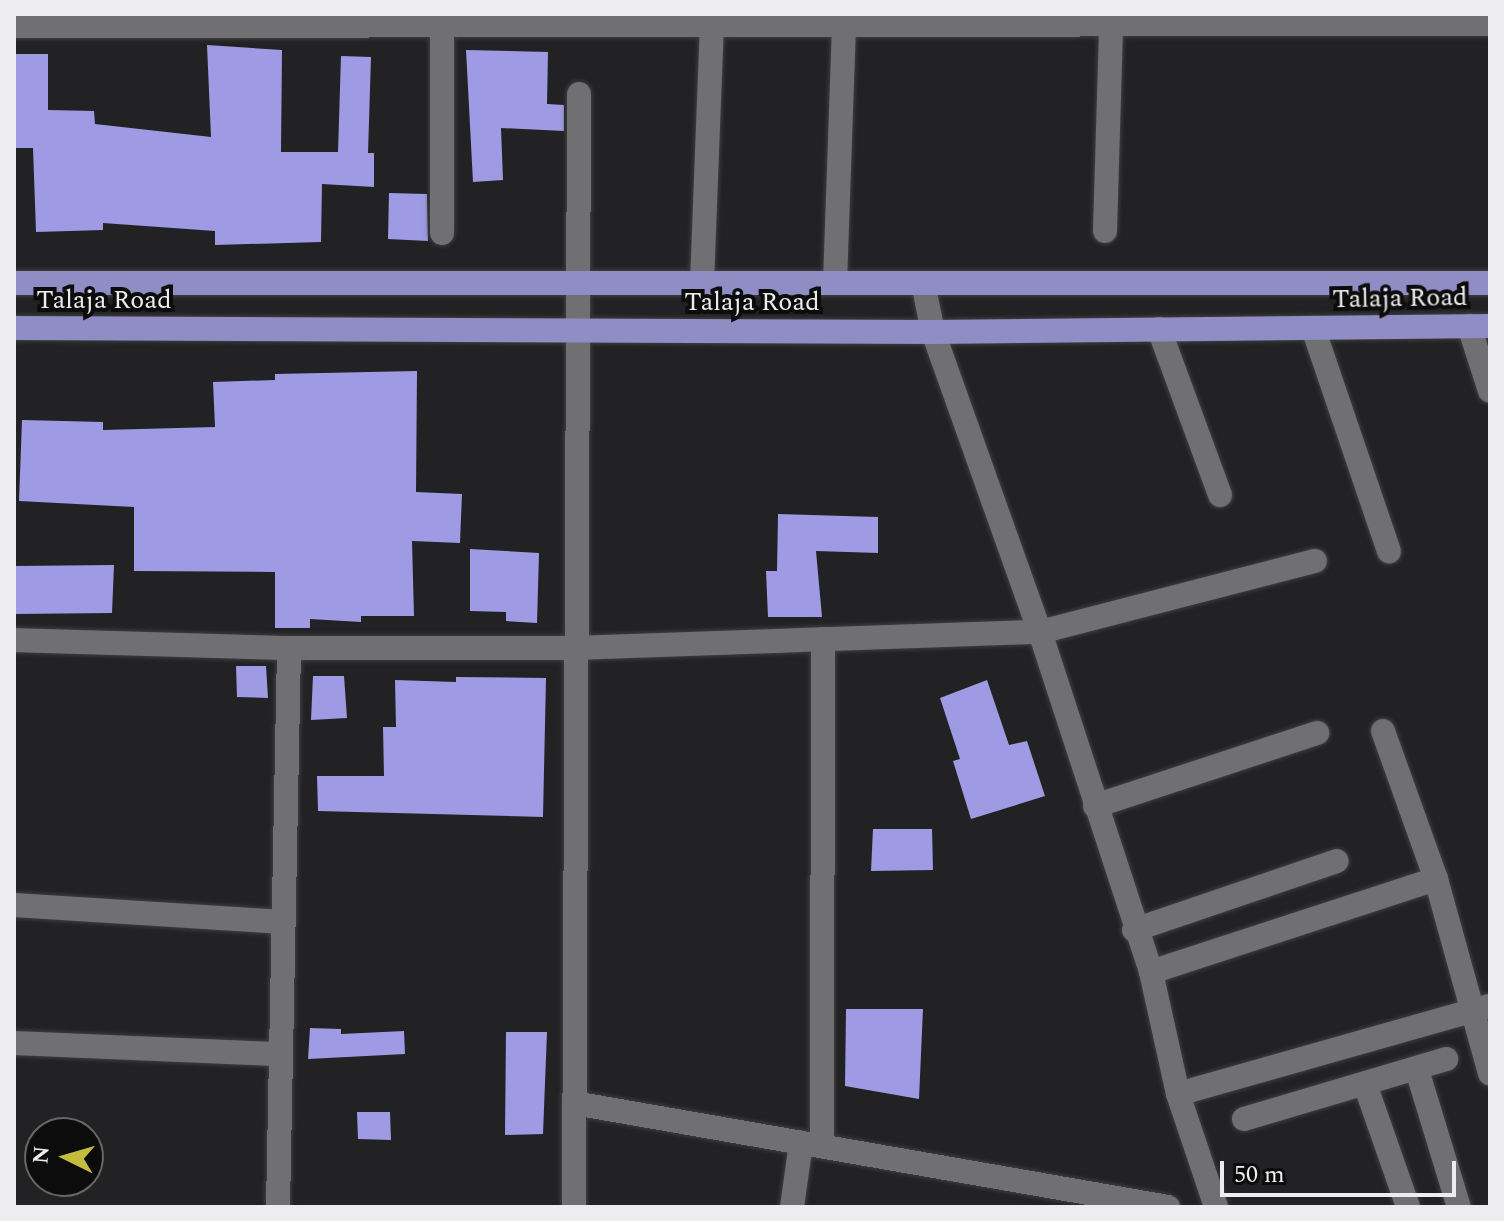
<!DOCTYPE html>
<html>
<head>
<meta charset="utf-8">
<style>
	body { margin:0 }
	#map { position:relative; width:1504px; height:1221px; overflow:hidden; background:#222224; font-family:Spectral,serif }
	div>[style] { position:absolute }
	.building>* { inset:0; background:#9e9be4 }
	.roads { filter:drop-shadow(0 0 2px #3e3e40) drop-shadow(0 0 2px #3e3e40) }
	.street>* { height:24px; margin:-12px; padding:0 12px; transform-origin:12px; border-radius:12px; background:#707072 }
	.primary>* { height:24px; margin:-12px; padding:0 12px; transform-origin:12px; border-radius:12px; background:#908cc4 }
	span { translate:-50% -50%; white-space:nowrap; text-align:center; line-height:1.15; -webkit-text-stroke:8px #0c0c0d; paint-order:stroke }
	.street-label { font-size:26px; color:#ededef }
	.frame { position:absolute; inset:0; border:16px solid #ededef; pointer-events:none }
	.north { position:absolute; left:24px; top:1117px; width:80px; height:80px; box-sizing:border-box; background:#0c0c0d; border:2px solid #666667; border-radius:50%; rotate:275deg; font-size:22px; font-weight:700; line-height:32px; text-align:center; color:#ededef }
	.north::after { content:''; display:block; margin:auto; width:28px; height:36px; background:#c4bc3d; clip-path:polygon(50% 0,100% 100%,50% 72%,0 100%) }
	.scale { position:absolute; left:1220px; top:1161px; width:236px; height:36px; box-sizing:border-box; border:4px solid #ededef; border-top:0; padding-left:10px; font-size:24px; line-height:28px; white-space:nowrap; color:#ededef; -webkit-text-stroke:6px #0c0c0d; paint-order:stroke }
</style>
</head>
<body>
<div id="map">
	<div class="building">
		<div style="clip-path:polygon(207px 45px,282px 50px,281px 152px,338px 152px,341px 56px,371px 57px,368px 153px,374px 153px,374px 187px,322px 184px,321px 242px,215px 245px,215px 231px,103px 223px,103px 230px,36px 232px,33px 148px,14px 148px,14px 54px,48px 54px,48px 110px,94px 111px,95px 124px,211px 137px)"></div>
		<div style="clip-path:polygon(466px 50px,548px 52px,547px 104px,564px 105px,564px 131px,501px 128px,503px 180px,473px 182px)"></div>
		<div style="clip-path:polygon(389px 193px,427px 194px,428px 241px,388px 239px)"></div>
		<div style="clip-path:polygon(417px 371px,416px 492px,462px 494px,460px 543px,412px 541px,414px 616px,361px 616px,361px 622px,310px 619px,310px 628px,275px 628px,275px 572px,134px 571px,134px 507px,19px 501px,22px 420px,103px 422px,103px 430px,215px 427px,213px 382px,275px 380px,275px 374px)"></div>
		<div style="clip-path:polygon(778px 514px,878px 517px,878px 553px,816px 551px,822px 617px,768px 617px,766px 571px,777px 571px)"></div>
		<div style="clip-path:polygon(470px 549px,539px 553px,537px 623px,506px 621px,506px 612px,470px 611px)"></div>
		<div style="clip-path:polygon(114px 565px,112px 613px,14px 614px,14px 566px)"></div>
		<div style="clip-path:polygon(236px 666px,266px 666px,268px 698px,237px 697px)"></div>
		<div style="clip-path:polygon(313px 676px,344px 676px,347px 718px,311px 720px)"></div>
		<div style="clip-path:polygon(456px 677px,546px 678px,543px 817px,318px 811px,317px 776px,384px 776px,383px 727px,396px 727px,395px 680px,456px 682px)"></div>
		<div style="clip-path:polygon(987px 680px,1009px 745px,1027px 741px,1045px 796px,971px 819px,953px 761px,960px 759px,940px 698px)"></div>
		<div style="clip-path:polygon(873px 829px,932px 829px,933px 870px,871px 871px)"></div>
		<div style="clip-path:polygon(846px 1009px,923px 1009px,919px 1099px,845px 1086px)"></div>
		<div style="clip-path:polygon(310px 1028px,341px 1029px,341px 1034px,404px 1031px,405px 1054px,308px 1059px)"></div>
		<div style="clip-path:polygon(506px 1032px,547px 1032px,543px 1134px,505px 1135px)"></div>
		<div style="clip-path:polygon(357px 1112px,390px 1112px,391px 1140px,358px 1139px)"></div>
	</div>
	<div class="roads">
		<div class="street">
			<div style="left:14px;top:26px;width:1476px;rotate:-0.08deg"></div>
			<div style="left:1105px;top:231px;width:207px;rotate:-88.3deg"></div>
			<div style="left:442px;top:233px;width:208px;rotate:-90deg"></div>
			<div style="left:702px;top:283px;width:259px;rotate:-87.8deg"></div>
			<div style="left:835px;top:283px;width:259px;rotate:-88deg"></div>
			<div style="left:923px;top:283px;width:50px;rotate:78.5deg"></div>
			<div style="left:933px;top:332px;width:319px;rotate:70.4deg"></div>
			<div style="left:1040px;top:632px;width:358px;rotate:71.9deg"></div>
			<div style="left:1151px;top:972px;width:125px;rotate:77.5deg"></div>
			<div style="left:1178px;top:1094px;width:119px;rotate:71.4deg"></div>
			<div style="left:1469px;top:326px;width:68px;rotate:72.1deg"></div>
			<div style="left:1313px;top:328px;width:236px;rotate:71.2deg"></div>
			<div style="left:1159px;top:329px;width:177px;rotate:69.8deg"></div>
			<div style="left:14px;top:640px;width:275px;rotate:1.7deg"></div>
			<div style="left:1383px;top:731px;width:157px;rotate:70.3deg"></div>
			<div style="left:1436px;top:879px;width:202px;rotate:74.5deg"></div>
			<div style="left:1095px;top:806px;width:234px;rotate:-18.2deg"></div>
			<div style="left:14px;top:905px;width:270px;rotate:3.6deg"></div>
			<div style="left:1134px;top:930px;width:214px;rotate:-18.8deg"></div>
			<div style="left:1151px;top:972px;width:300px;rotate:-18.1deg"></div>
			<div style="left:14px;top:1043px;width:267px;rotate:2.4deg"></div>
			<div style="left:1417px;top:1070px;width:143px;rotate:73deg"></div>
			<div style="left:1365px;top:1084px;width:130px;rotate:70.7deg"></div>
			<div style="left:1178px;top:1094px;width:324px;rotate:-15.8deg"></div>
			<div style="left:574px;top:1103px;width:603px;rotate:9.93deg"></div>
			<div style="left:1244px;top:1119px;width:211px;rotate:-16.5deg"></div>
			<div style="left:822px;top:1146px;width:507px;rotate:-89.89deg"></div>
			<div style="left:278px;top:1207px;width:559px;rotate:-88.87deg"></div>
			<div style="left:289px;top:648px;width:285px"></div>
			<div style="left:574px;top:648px;width:466px;rotate:-2deg"></div>
			<div style="left:1040px;top:632px;width:284px;rotate:-14.5deg"></div>
			<div style="left:574px;top:1207px;width:1113px;rotate:-89.74deg"></div>
			<div style="left:792px;top:1207px;width:65px;rotate:-82deg"></div>
		</div>
		<div class="primary">
			<div style="left:14px;top:283px;width:1476px"></div>
			<div style="left:14px;top:328px;width:919px;rotate:0.25deg"></div>
			<div style="left:933px;top:332px;width:557px;rotate:-0.62deg"></div>
		</div>
	</div>
	<div class="street-label">
		<span style="left:1400px;top:299px;rotate:-1deg">Talaja Road</span>
		<span style="left:104px;top:301px">Talaja Road</span>
		<span style="left:752px;top:303px">Talaja Road</span>
	</div>
	<div class="frame"></div>
	<div class="north">N</div>
	<div class="scale">50 m</div>
</div>
</body>
</html>
